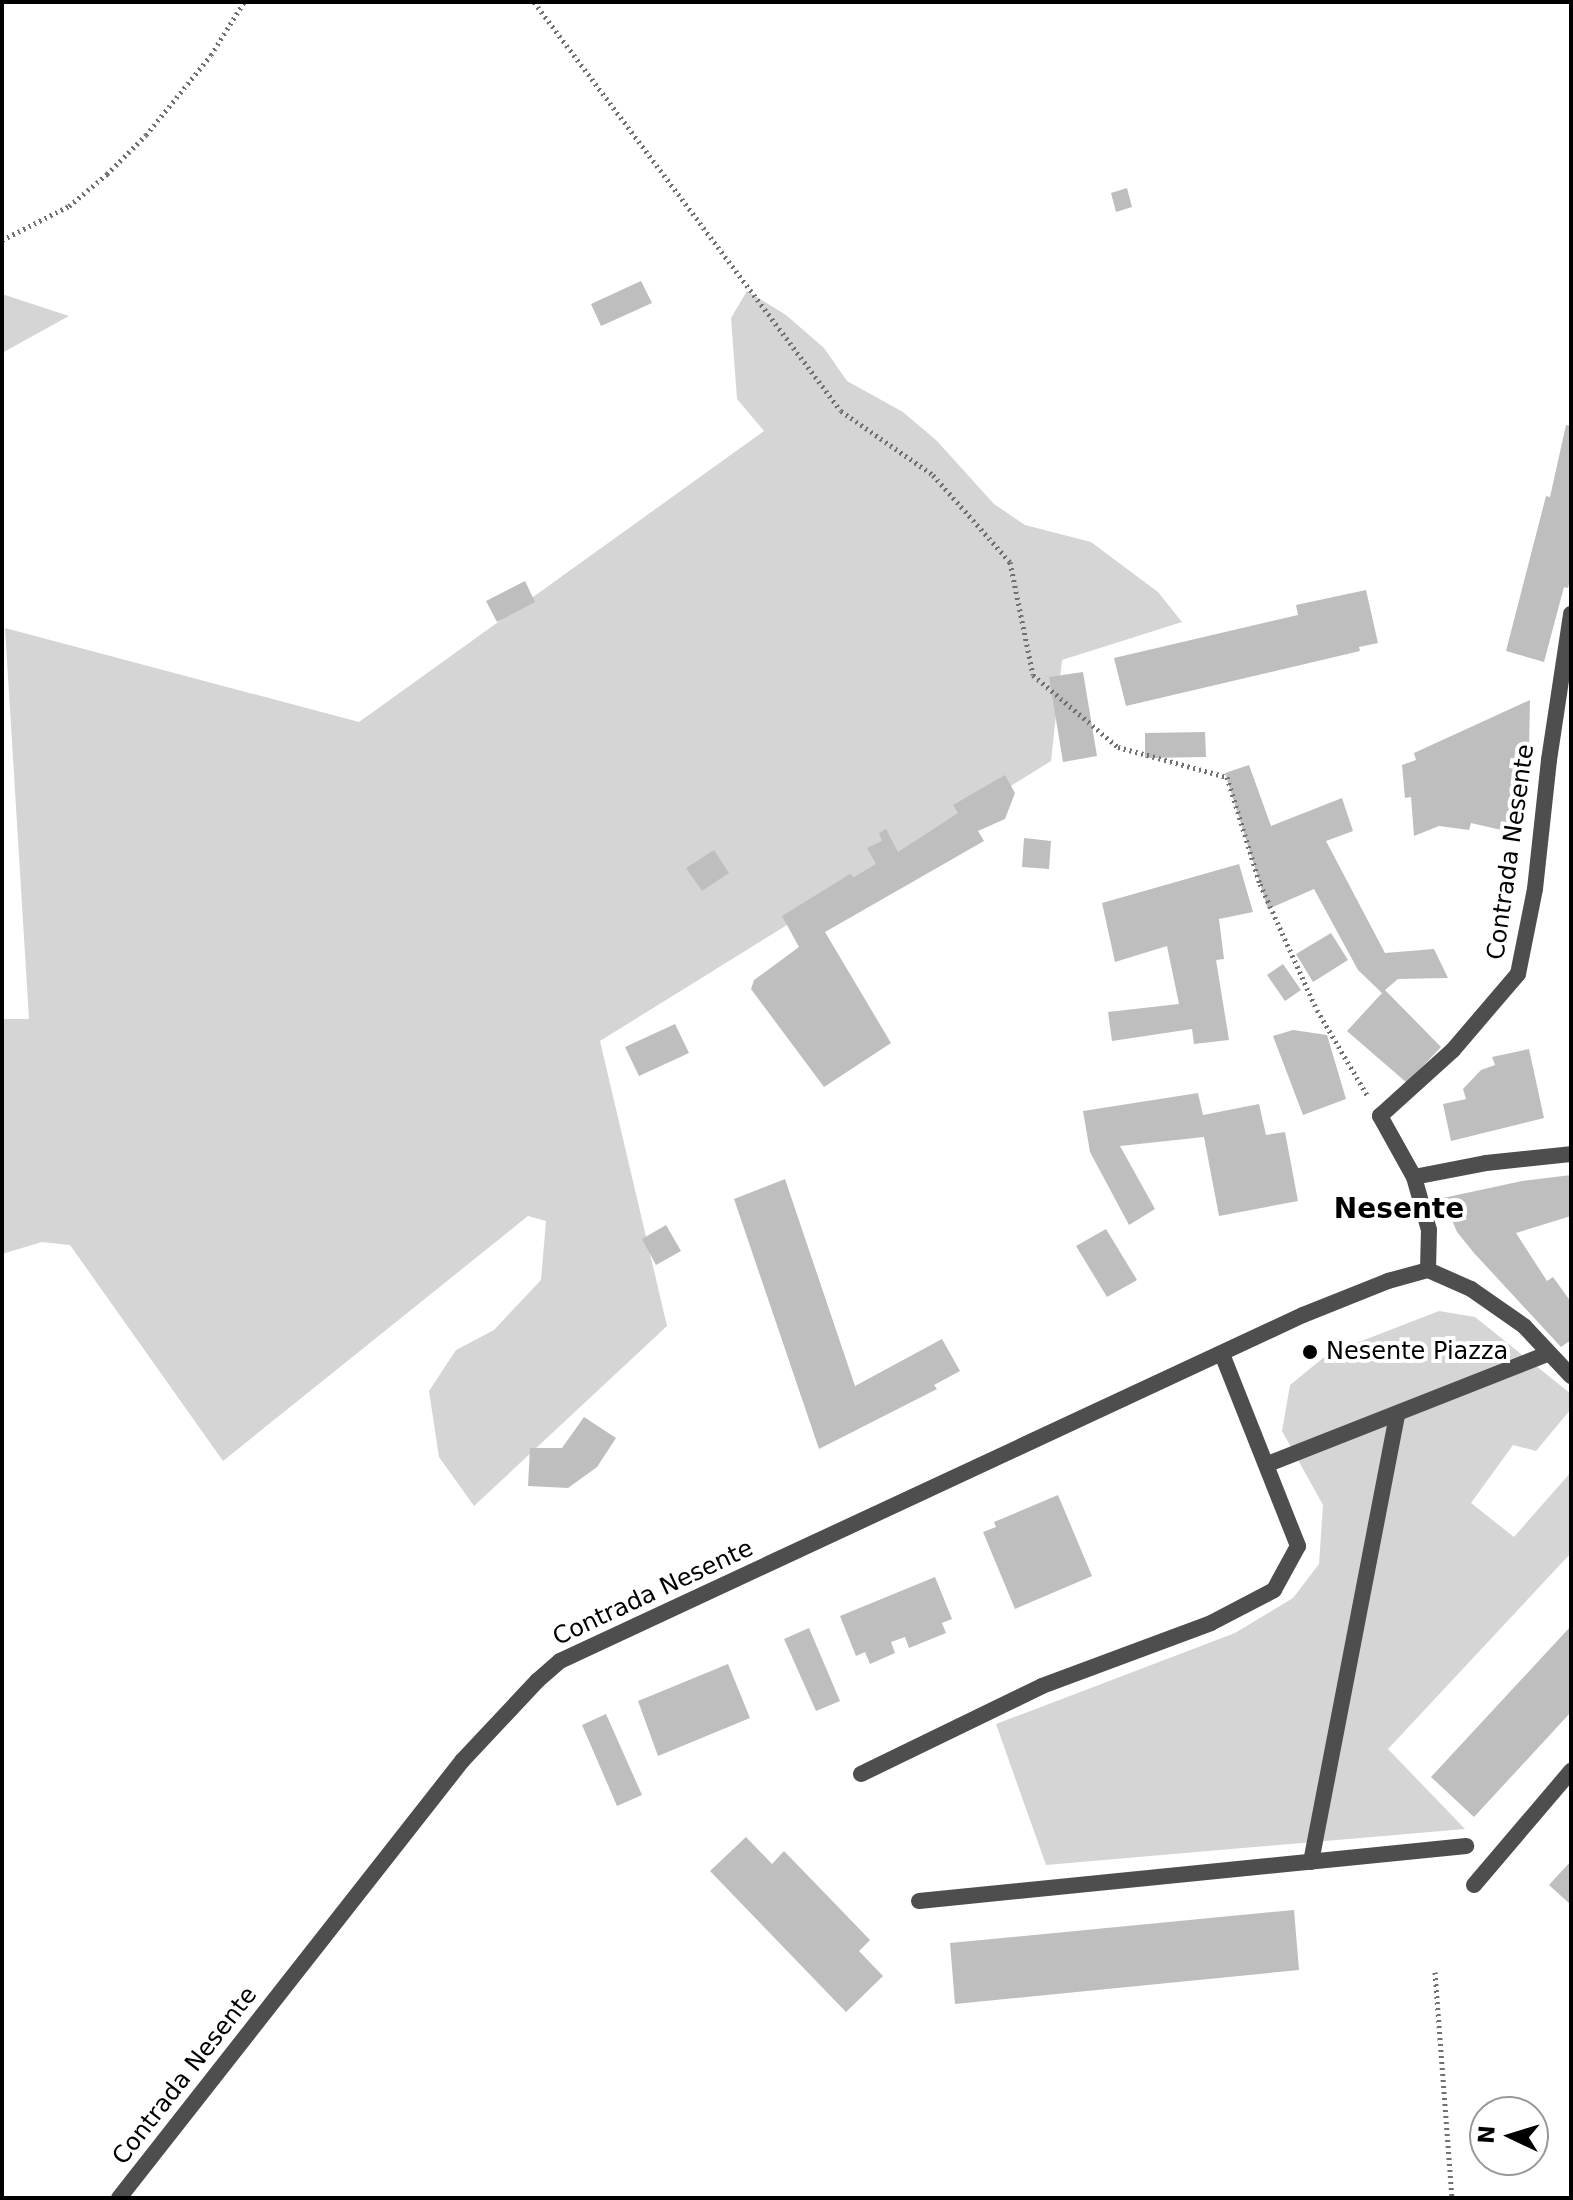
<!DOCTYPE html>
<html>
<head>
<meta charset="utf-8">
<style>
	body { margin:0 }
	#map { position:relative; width:1573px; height:2200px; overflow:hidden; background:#fff; font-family:"DejaVu Sans",sans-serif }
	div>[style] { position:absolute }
	.green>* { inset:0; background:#d5d5d5 }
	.building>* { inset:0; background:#bebebe }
	.path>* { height:5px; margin-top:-2.5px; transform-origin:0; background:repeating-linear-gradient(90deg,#707070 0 2px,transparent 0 6px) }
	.pedestrian>* { height:16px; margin:-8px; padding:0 8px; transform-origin:8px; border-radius:8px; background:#4e4e4e }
	.minor>* { height:16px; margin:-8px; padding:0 8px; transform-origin:8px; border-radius:8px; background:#4e4e4e }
	.tertiary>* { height:16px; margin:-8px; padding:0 8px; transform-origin:8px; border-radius:8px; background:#4e4e4e }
	.dots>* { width:22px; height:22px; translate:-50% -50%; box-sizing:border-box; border:4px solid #fff; border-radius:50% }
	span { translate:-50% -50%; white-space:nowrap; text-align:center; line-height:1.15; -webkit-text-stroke:8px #fff; paint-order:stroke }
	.street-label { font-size:24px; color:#000 }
	.poi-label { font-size:24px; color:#000 }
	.left { translate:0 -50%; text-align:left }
	.quarter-label { font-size:28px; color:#000; font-weight:700 }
	.frame { position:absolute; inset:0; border:4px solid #000; pointer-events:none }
	.north { position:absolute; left:1469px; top:2096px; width:80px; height:80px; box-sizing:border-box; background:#fff; border:2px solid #999; border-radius:50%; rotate:274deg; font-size:22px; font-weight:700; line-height:32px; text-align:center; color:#000 }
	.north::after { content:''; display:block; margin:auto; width:28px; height:36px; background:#000; clip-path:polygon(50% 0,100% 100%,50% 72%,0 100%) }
</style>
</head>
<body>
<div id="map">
	<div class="green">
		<div style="clip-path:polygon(747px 291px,786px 315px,824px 348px,847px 381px,903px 412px,937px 441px,994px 504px,1025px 525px,1091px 542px,1158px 592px,1182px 622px,1062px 660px,1051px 761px,600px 1041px,667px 1326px,474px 1506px,439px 1457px,429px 1391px,456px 1350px,494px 1330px,541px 1280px,546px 1221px,528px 1216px,223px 1461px,70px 1245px,42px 1242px,2px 1254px,2px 1019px,29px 1019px,5px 628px,359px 722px,764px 431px,737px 399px,731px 318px)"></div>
		<div style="clip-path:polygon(2px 294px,69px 316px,2px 353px)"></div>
		<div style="clip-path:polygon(1439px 1311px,1475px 1317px,1571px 1394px,1571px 1409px,1536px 1451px,1513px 1445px,1471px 1503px,1514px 1537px,1571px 1472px,1571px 1553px,1388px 1749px,1465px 1829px,1046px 1865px,996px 1724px,1235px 1633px,1293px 1598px,1319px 1564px,1323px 1505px,1282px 1431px,1290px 1385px,1328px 1354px)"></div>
	</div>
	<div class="building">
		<div style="clip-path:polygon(1127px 188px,1132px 207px,1116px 212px,1111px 193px)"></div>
		<div style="clip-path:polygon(641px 281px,652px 303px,601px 326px,591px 304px)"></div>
		<div style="clip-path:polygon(1566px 425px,1571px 426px,1571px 576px,1568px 588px,1564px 587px,1544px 662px,1506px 651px,1546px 496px,1550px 497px)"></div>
		<div style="clip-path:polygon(525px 581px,535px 602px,497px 622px,486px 601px)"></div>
		<div style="clip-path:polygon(1366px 590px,1378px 643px,1359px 647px,1360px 651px,1126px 706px,1114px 658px,1298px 615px,1296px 605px)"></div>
		<div style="clip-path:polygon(1083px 672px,1097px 756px,1063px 762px,1049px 677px)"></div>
		<div style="clip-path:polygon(1530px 700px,1529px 751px,1510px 832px,1471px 823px,1469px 830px,1439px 826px,1414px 836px,1411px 797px,1405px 798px,1402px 765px,1416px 760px,1414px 753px)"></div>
		<div style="clip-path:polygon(1205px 732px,1206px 757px,1145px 758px,1145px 733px)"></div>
		<div style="clip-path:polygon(1249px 765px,1271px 826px,1342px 798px,1353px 831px,1326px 841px,1385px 953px,1434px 949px,1448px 978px,1398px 979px,1385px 990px,1441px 1047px,1407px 1083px,1347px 1031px,1382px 993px,1358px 970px,1314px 889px,1268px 909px,1225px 773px)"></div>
		<div style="clip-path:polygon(1005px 775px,1015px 793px,1005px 819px,978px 831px,984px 841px,825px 932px,891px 1043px,824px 1087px,751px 989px,754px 980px,799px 947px,782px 916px,850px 874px,854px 877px,876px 864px,867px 848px,882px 841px,879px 833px,886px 829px,898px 852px,958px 813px,953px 805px)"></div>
		<div style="clip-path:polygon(1024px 838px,1051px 841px,1049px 869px,1022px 867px)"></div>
		<div style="clip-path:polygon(714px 850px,729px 873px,702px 891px,686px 868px)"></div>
		<div style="clip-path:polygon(1239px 864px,1253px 912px,1219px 919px,1224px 959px,1216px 960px,1229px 1040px,1194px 1044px,1192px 1029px,1112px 1041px,1108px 1012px,1179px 1004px,1167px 946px,1115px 962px,1102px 903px)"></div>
		<div style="clip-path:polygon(1331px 933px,1348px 960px,1313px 982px,1296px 954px)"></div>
		<div style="clip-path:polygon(1283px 964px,1301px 990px,1285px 1001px,1267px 975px)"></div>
		<div style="clip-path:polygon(675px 1024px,689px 1053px,639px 1076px,625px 1047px)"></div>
		<div style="clip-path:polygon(1293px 1030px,1327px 1035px,1346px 1099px,1303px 1115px,1273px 1036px)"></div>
		<div style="clip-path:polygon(1529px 1049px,1544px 1118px,1451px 1141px,1443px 1104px,1466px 1099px,1463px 1089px,1481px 1070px,1495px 1065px,1492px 1057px)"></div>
		<div style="clip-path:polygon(1198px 1093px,1203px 1115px,1259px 1104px,1266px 1135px,1285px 1132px,1298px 1201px,1219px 1216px,1204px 1137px,1120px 1146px,1155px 1209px,1129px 1225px,1090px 1152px,1083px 1111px)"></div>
		<div style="clip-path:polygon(1571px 1175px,1571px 1216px,1516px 1233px,1547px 1281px,1553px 1277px,1571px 1302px,1571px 1340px,1561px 1347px,1474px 1253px,1457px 1232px,1443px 1198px,1522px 1181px)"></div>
		<div style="clip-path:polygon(785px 1179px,855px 1386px,942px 1339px,960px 1371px,934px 1385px,937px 1389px,819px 1449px,734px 1199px)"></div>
		<div style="clip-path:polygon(666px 1225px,681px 1251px,656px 1265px,642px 1239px)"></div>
		<div style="clip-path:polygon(1106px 1229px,1137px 1280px,1107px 1297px,1076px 1246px)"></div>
		<div style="clip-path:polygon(584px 1417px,616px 1438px,597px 1467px,568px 1488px,528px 1486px,530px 1448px,562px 1448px)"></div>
		<div style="clip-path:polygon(1058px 1495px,1092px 1576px,1015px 1609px,983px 1532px,996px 1527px,994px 1522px)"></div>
		<div style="clip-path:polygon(935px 1577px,952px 1619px,942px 1623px,946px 1633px,909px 1648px,905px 1637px,891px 1642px,895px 1653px,870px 1664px,865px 1652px,856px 1656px,840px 1616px)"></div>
		<div style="clip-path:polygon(1571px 1626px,1571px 1712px,1474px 1817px,1431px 1777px)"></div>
		<div style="clip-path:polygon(809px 1628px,840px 1701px,816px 1711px,784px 1639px)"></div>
		<div style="clip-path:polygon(728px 1664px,750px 1718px,658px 1756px,638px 1701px)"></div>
		<div style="clip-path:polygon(606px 1714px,642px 1795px,617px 1806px,582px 1725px)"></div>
		<div style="clip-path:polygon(746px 1837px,772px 1864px,784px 1851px,870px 1940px,859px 1951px,883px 1976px,846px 2012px,710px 1871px)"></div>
		<div style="clip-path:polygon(1571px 1861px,1571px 1905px,1549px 1885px)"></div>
		<div style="clip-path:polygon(1294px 1910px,1299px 1970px,955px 2004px,950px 1943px)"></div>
	</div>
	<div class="path">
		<div style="left:534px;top:2px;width:511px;rotate:53.11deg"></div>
		<div style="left:841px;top:411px;width:112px;rotate:34.8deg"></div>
		<div style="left:933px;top:475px;width:116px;rotate:48.5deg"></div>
		<div style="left:1010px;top:562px;width:115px;rotate:78.5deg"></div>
		<div style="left:1033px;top:675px;width:111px;rotate:40.3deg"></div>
		<div style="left:1118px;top:747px;width:113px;rotate:15.4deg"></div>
		<div style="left:1227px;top:777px;width:112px;rotate:72.9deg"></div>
		<div style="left:1260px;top:884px;width:138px;rotate:65.7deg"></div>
		<div style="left:1317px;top:1010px;width:99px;rotate:59.5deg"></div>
		<div style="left:2px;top:240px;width:75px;rotate:-26.9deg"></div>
		<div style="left:69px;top:206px;width:50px;rotate:-40.1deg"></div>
		<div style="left:107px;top:174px;width:55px;rotate:-45deg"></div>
		<div style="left:146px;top:135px;width:103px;rotate:-50.9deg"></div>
		<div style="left:211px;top:55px;width:62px;rotate:-58.1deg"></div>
		<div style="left:1435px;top:1972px;width:227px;rotate:85.7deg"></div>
	</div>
	<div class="pedestrian">
		<div style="left:1268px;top:1464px;width:300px;rotate:-21.5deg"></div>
		<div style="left:1311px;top:1862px;width:456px;rotate:-79.1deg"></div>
		<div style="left:919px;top:1901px;width:550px;rotate:-5.74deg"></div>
	</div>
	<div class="minor">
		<div style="left:1414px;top:1177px;width:73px;rotate:-11deg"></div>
		<div style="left:1486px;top:1163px;width:85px;rotate:-6deg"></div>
		<div style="left:1428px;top:1270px;width:40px;rotate:-88.6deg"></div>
		<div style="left:1429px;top:1230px;width:55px;rotate:-105.8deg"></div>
		<div style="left:1414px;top:1177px;width:70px;rotate:-119.1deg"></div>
		<div style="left:1380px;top:1116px;width:98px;rotate:-42.1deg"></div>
		<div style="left:1453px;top:1050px;width:100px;rotate:-49.5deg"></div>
		<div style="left:1518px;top:974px;width:87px;rotate:-78.7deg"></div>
		<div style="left:1535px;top:889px;width:130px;rotate:-83.8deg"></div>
		<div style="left:1549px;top:760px;width:148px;rotate:-81.4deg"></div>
		<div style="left:861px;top:1774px;width:201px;rotate:-25.9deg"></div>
		<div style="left:1042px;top:1686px;width:180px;rotate:-20.4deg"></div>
		<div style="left:1211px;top:1623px;width:71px;rotate:-27.6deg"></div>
		<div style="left:1274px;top:1590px;width:50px;rotate:-61.4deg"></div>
		<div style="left:1298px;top:1546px;width:206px;rotate:-111.6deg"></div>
		<div style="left:1474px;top:1885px;width:150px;rotate:-49.6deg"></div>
	</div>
	<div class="tertiary">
		<div style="left:119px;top:2198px;width:556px;rotate:-51.87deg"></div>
		<div style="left:462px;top:1761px;width:110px;rotate:-46.8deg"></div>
		<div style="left:537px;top:1681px;width:30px;rotate:-41deg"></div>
		<div style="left:560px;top:1661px;width:820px;rotate:-24.97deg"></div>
		<div style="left:1303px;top:1315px;width:92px;rotate:-21.8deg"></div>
		<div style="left:1388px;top:1281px;width:41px;rotate:-15.4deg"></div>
		<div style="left:1428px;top:1270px;width:47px;rotate:23.8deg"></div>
		<div style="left:1471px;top:1289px;width:65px;rotate:34.9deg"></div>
		<div style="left:1524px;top:1326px;width:69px;rotate:46.8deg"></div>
	</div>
	<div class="dots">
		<div style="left:1310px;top:1352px;background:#000"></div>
	</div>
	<div class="street-label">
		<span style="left:1511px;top:852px;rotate:-82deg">Contrada Nesente</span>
		<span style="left:653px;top:1593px;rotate:-25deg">Contrada Nesente</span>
		<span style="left:185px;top:2076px;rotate:-52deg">Contrada Nesente</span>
	</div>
	<div class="poi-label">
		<span class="left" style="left:1326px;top:1352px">Nesente Piazza</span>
	</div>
	<div class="quarter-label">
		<span style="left:1399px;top:1209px">Nesente</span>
	</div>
	<div class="frame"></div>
	<div class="north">N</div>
</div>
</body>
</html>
